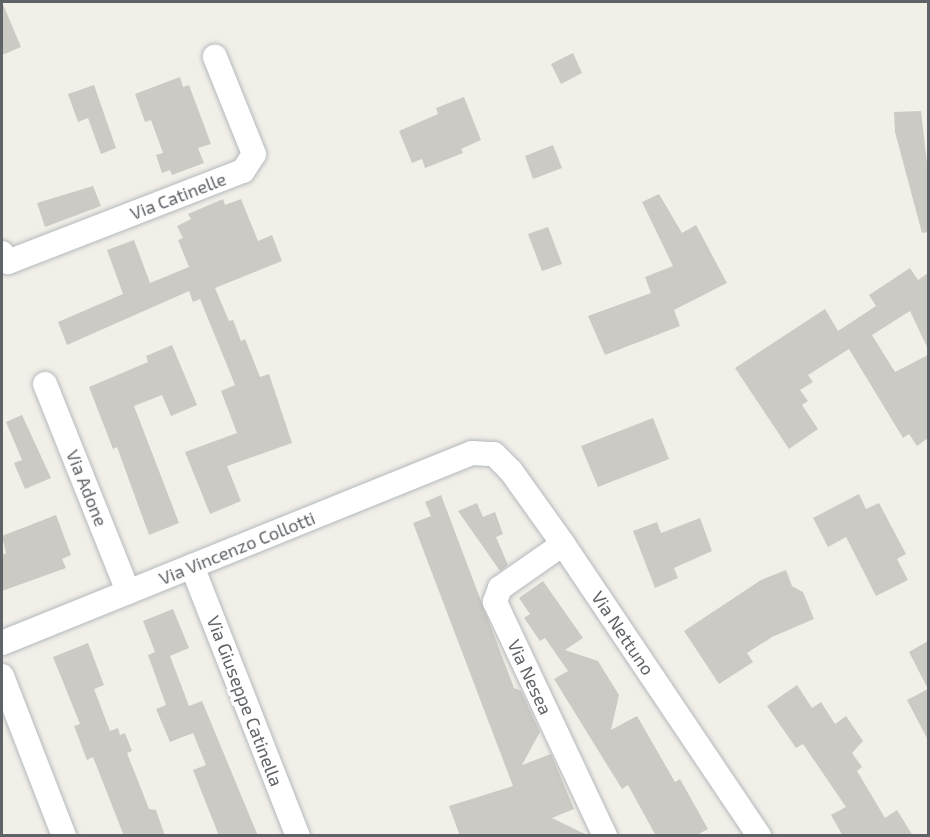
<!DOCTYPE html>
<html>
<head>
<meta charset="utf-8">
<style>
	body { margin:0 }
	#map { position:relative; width:930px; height:837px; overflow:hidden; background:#f1efe8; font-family:"Exo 2",sans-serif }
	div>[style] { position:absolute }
	.building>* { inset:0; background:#cccac5 }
	.roads { filter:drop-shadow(0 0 2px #b5b8bc) drop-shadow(0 0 2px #b5b8bc) }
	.street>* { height:24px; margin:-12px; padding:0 12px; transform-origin:12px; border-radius:12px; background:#fff }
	span { translate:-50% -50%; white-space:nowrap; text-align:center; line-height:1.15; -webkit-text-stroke:6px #fff; paint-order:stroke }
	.street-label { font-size:18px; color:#5f6368 }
	.frame { position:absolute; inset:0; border:3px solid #5f6368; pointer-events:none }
</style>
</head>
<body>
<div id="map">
	<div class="building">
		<div style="clip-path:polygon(2px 2px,21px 47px,2px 55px)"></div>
		<div style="clip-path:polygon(573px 53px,582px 73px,561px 84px,551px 64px)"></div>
		<div style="clip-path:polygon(180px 77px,183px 87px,189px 85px,211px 144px,198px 148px,204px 163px,172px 175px,170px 170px,162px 173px,156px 155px,163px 153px,151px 120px,145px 122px,135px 94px)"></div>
		<div style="clip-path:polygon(94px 85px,116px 148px,101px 154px,88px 118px,78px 122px,68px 94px)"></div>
		<div style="clip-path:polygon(464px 97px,481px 140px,461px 149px,463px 153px,425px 168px,422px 159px,412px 163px,399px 131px,438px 114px,436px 108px)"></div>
		<div style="clip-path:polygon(921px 111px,928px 172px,928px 232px,922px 233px,895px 132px,894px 112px)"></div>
		<div style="clip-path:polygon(553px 145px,562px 168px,533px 179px,525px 156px)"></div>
		<div style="clip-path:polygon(93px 186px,101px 206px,45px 227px,37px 203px)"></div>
		<div style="clip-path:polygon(659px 194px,682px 233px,696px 225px,727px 283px,674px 310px,680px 326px,605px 355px,588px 316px,651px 293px,645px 277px,673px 266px,642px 202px)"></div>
		<div style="clip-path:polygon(223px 199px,225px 205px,241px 199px,258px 241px,272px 235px,282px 261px,215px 288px,229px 321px,233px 320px,241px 341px,245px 339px,260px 377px,269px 374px,292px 443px,227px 466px,241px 501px,210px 514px,185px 452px,237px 433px,221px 391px,235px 385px,200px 299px,193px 302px,189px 291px,67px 345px,58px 322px,123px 294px,107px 250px,134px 240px,150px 283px,189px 267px,178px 240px,183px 238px,177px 226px,191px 219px,188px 214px)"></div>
		<div style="clip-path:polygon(548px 227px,562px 264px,542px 271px,528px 234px)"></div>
		<div style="clip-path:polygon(910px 268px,918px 280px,928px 273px,928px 349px,910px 311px,872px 335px,895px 372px,928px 355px,928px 438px,917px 446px,909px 434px,903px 438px,849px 349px,808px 375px,813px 382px,800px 390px,808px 401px,802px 405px,818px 429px,789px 449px,735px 368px,825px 309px,838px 331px,876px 306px,869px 295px)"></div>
		<div style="clip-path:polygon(172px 345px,197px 405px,171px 416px,162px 395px,134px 406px,179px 523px,149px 535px,117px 447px,113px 449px,89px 387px,148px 362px,146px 356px)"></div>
		<div style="clip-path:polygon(22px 415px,51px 478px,25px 489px,14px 463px,22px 460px,6px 422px)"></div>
		<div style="clip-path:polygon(653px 418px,669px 459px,598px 487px,581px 446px)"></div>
		<div style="clip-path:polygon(859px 494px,866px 509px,879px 503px,906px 554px,897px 559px,908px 580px,876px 596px,846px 537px,828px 547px,813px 518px)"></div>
		<div style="clip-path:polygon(441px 495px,514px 688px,521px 691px,540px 732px,522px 765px,551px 754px,574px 809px,552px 818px,589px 836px,460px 836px,449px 806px,513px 786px,413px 523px,431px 516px,425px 502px)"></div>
		<div style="clip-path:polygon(477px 503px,483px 517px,495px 512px,503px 534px,496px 537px,508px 565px,500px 571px,458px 511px)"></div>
		<div style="clip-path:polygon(56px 515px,71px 555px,62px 559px,66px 568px,2px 591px,2px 555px,6px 553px,2px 536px)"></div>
		<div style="clip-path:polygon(700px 518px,712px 551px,674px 568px,678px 578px,655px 588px,633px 531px,657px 522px,661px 533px)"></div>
		<div style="clip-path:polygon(786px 570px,792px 586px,803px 592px,814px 619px,772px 637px,747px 653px,753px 662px,719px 684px,684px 631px,761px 580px)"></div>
		<div style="clip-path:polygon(543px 581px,583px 638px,565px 650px,598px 661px,619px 695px,611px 730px,637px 716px,675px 782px,680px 779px,708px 829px,695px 836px,656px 836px,628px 785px,622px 789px,554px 679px,568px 671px,545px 638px,540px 641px,524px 618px,530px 614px,519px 598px)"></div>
		<div style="clip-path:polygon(173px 609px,189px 648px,170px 656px,189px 706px,202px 701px,258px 836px,219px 836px,193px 770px,206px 765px,193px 733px,170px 742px,156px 709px,166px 705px,148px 655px,155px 652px,143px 621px)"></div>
		<div style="clip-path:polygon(928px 641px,928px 740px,907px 700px,928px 689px,909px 652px)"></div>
		<div style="clip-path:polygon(88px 643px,104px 685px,94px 689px,110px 731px,118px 728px,120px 735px,125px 733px,132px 751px,127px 753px,149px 809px,156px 810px,165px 836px,124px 836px,93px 757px,87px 760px,74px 726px,80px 724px,53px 657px)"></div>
		<div style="clip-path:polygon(797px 685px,812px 708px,821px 702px,835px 724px,846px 716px,863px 741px,852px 753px,862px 767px,857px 771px,885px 818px,897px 810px,913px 836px,843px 836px,831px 815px,846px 807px,803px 744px,796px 748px,767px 706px)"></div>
	</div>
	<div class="roads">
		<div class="street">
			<div style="left:2px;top:253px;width:11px;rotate:56deg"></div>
			<div style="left:8px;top:262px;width:252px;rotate:-21.2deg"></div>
			<div style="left:243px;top:171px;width:20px;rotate:-57deg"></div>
			<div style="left:254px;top:154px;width:105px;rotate:-111.9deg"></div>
			<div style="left:45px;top:384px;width:224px;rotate:68.2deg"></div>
			<div style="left:563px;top:544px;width:77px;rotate:145.1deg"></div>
			<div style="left:500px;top:588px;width:15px;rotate:110deg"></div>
			<div style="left:495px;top:602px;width:259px;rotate:64.8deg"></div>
			<div style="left:192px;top:566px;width:290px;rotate:68.6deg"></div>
			<div style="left:2px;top:643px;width:507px;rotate:-22.01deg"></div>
			<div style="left:472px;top:453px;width:22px;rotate:3deg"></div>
			<div style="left:494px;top:454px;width:24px;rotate:45deg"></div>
			<div style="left:511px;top:471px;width:90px;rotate:54.5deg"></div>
			<div style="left:563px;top:544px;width:352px;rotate:56.1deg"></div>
			<div style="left:2px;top:676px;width:172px;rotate:68.8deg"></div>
		</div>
	</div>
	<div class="street-label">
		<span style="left:178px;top:196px;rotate:-21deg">Via Catinelle</span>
		<span style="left:87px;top:488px;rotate:68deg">Via Adone</span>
		<span style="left:237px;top:548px;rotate:-22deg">Via Vincenzo Collotti</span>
		<span style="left:623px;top:633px;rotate:56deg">Via Nettuno</span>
		<span style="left:530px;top:677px;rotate:65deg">Via Nesea</span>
		<span style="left:245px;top:701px;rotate:69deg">Via Giuseppe Catinella</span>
	</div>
	<div class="frame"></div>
</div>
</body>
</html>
